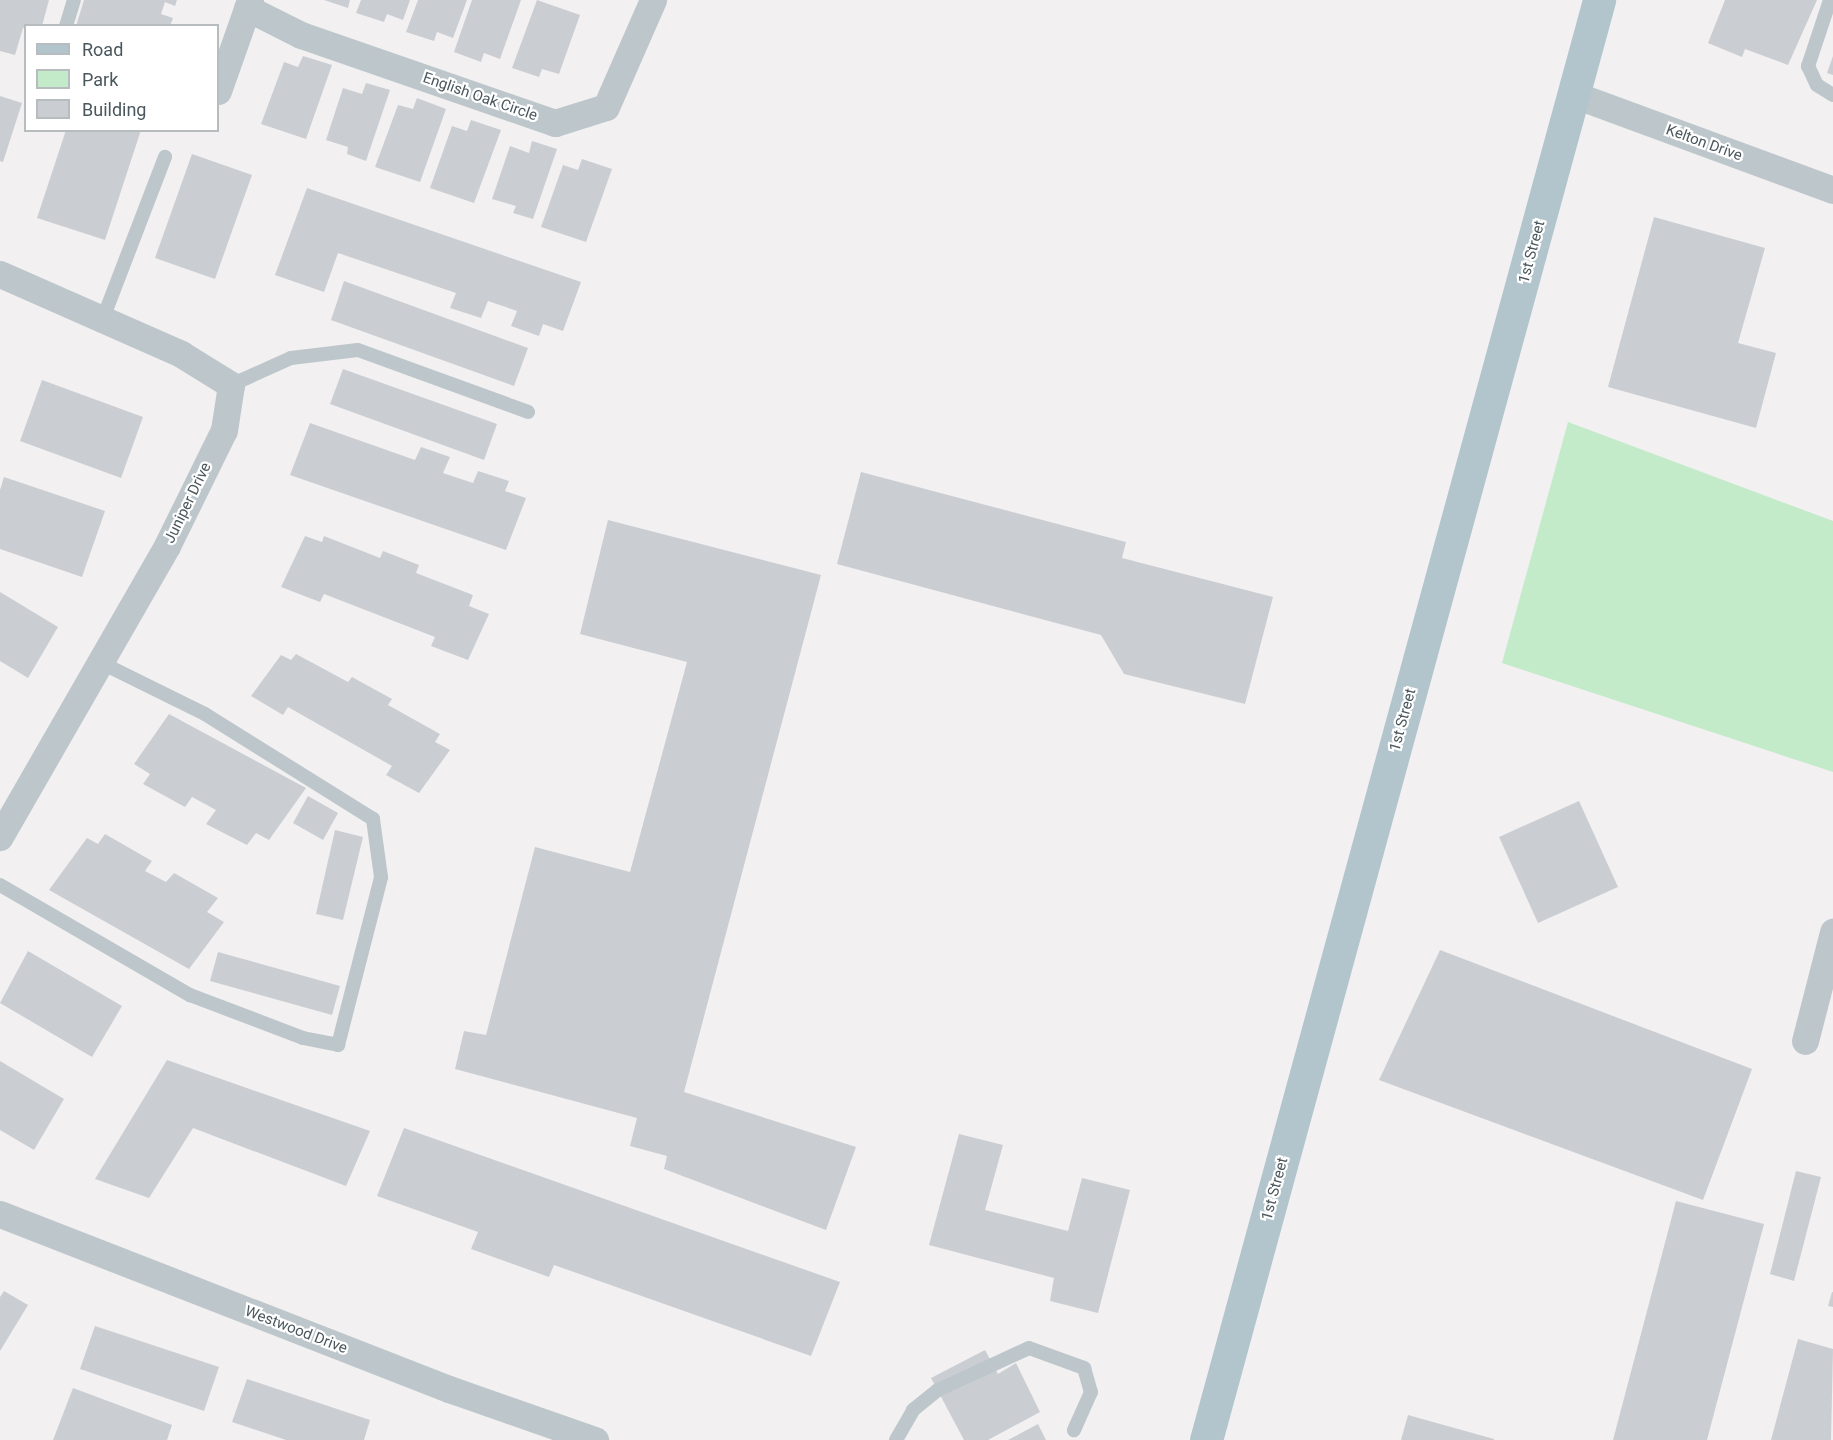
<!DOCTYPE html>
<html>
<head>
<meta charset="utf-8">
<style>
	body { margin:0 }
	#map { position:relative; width:1833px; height:1440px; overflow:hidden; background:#f2f0f1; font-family:Roboto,sans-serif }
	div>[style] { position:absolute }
	.green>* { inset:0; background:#c3ebc9 }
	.building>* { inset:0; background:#caced2 }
	.lane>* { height:14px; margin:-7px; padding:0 7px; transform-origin:7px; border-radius:7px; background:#bdc7cb }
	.street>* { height:27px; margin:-13.5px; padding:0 13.5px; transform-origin:13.5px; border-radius:13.5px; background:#bdc7cb }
	.primary>* { height:33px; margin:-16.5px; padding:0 16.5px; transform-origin:16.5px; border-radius:16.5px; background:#b2c5cc }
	span { translate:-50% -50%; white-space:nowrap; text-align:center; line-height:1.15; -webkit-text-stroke:4.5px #fff; paint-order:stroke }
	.street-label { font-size:15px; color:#4a575c }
	.legend { position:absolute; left:24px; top:24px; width:195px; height:108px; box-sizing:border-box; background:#fff; border:2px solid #b7bcbe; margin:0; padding:8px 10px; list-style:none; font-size:18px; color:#4a575c }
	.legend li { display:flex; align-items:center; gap:12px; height:30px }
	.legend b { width:30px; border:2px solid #b7bcbe }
</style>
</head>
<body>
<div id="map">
	<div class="green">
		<div style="clip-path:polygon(1568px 422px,1833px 521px,1833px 772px,1502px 663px)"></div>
	</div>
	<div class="building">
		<div style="clip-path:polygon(0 0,49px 0,42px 26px,23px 28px,15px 55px,0 51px)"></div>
		<div style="clip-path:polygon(84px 0,177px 0,175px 6px,165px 2px,161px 14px,173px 18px,170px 26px,76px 26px)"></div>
		<div style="clip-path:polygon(324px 0,350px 0,348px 8px)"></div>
		<div style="clip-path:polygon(361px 0,410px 0,403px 20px,387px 14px,384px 22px,356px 13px)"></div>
		<div style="clip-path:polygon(418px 0,467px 0,453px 38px,437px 32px,434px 41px,406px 32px)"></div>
		<div style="clip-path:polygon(472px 0,521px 0,500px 59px,484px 53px,481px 62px,454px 52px)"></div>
		<div style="clip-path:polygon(537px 0,580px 15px,559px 74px,542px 69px,539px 77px,512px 68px)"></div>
		<div style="clip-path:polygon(1725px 0,1817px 0,1788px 65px,1745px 49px,1742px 57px,1708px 43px)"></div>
		<div style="clip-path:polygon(303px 56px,332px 65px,306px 139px,261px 124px,284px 62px,298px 67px)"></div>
		<div style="clip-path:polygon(1833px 56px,1833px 75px,1827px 73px)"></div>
		<div style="clip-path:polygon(366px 83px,390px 90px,366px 161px,347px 154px,348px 147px,326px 140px,343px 88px,362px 94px)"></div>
		<div style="clip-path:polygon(0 96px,22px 103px,3px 162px,0 161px)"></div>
		<div style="clip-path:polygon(417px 98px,446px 109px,420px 182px,375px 167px,398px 105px,413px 109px)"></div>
		<div style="clip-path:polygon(471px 120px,501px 130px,474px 203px,430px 188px,452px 126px,467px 131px)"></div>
		<div style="clip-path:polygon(66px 130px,141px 130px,105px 240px,37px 218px)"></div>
		<div style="clip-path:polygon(532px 141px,557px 149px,533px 219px,513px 213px,516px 206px,492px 199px,510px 146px,529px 153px)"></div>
		<div style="clip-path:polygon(192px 154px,252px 175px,215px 279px,155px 258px)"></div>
		<div style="clip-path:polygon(582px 159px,612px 169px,586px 242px,541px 227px,563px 165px,578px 170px)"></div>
		<div style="clip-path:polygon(307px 188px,581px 282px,563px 331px,543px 324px,539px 336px,511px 326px,517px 311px,488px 301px,481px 318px,450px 308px,456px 293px,338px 253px,324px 292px,275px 275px)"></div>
		<div style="clip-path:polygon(1654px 217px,1765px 248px,1738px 343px,1776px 353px,1756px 428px,1608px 387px)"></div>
		<div style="clip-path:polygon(344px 281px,528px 348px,514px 386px,331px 320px)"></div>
		<div style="clip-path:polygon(343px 369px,497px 424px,484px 460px,330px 404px)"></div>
		<div style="clip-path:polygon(42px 380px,143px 417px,121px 478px,20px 441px)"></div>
		<div style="clip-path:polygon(310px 423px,415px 460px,421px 447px,450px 457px,443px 473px,473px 483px,478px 471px,509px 481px,505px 491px,526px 498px,506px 550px,290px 475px)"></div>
		<div style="clip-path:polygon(861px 472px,1126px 542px,1122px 558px,1273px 597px,1245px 704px,1124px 674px,1101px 635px,837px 564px)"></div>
		<div style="clip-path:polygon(4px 477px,105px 511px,82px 577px,0 549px,0 490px)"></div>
		<div style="clip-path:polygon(608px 520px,821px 575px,684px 1092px,856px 1147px,826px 1230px,664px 1169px,667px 1156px,630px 1146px,637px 1118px,455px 1069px,464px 1031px,486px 1035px,535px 847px,630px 872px,687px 662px,580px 634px)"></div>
		<div style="clip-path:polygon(305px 536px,322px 542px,324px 536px,380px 558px,383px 551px,419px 565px,416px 573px,473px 595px,469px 606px,489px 614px,468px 660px,431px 646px,435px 637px,324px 594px,320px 602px,281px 587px)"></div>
		<div style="clip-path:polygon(0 592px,58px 627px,28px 678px,0 661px)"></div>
		<div style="clip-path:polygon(296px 654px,348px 682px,352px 677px,392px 699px,388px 705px,440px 734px,435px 742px,450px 750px,419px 793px,386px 775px,392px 766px,288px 707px,283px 715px,251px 696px,281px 655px,291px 660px)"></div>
		<div style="clip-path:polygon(169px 714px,306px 788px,269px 840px,256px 833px,247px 845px,206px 824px,216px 810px,192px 797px,185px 807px,143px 784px,150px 774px,134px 764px)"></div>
		<div style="clip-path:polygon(308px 796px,338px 813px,323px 840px,293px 823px)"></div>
		<div style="clip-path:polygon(1579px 801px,1618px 887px,1538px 923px,1499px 837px)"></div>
		<div style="clip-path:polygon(335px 830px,363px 837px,343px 920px,316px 914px)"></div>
		<div style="clip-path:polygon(105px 834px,152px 861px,145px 871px,166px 882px,174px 873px,218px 898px,207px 912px,224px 922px,189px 969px,49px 890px,87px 838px,98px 844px)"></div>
		<div style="clip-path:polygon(1440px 950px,1752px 1069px,1703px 1200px,1379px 1080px)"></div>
		<div style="clip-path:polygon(28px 951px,122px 1006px,92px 1057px,0 1003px)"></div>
		<div style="clip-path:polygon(218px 952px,340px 986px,332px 1015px,210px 981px)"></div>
		<div style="clip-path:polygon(167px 1060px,370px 1131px,346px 1186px,193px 1128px,149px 1198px,95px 1179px)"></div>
		<div style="clip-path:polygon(0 1061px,64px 1099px,34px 1150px,0 1130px)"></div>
		<div style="clip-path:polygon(404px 1128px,840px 1282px,811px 1356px,554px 1265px,549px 1277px,471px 1249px,478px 1232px,377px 1196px)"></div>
		<div style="clip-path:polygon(959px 1134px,1003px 1145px,985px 1210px,1068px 1231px,1082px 1178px,1130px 1190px,1098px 1313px,1050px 1301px,1054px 1278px,929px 1245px)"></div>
		<div style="clip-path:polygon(1796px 1171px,1821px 1177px,1794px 1281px,1770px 1274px)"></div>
		<div style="clip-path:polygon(1676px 1201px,1764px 1224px,1707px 1440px,1613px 1440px)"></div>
		<div style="clip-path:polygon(4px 1291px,28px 1305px,0 1351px,0 1297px)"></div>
		<div style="clip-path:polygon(1832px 1292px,1833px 1292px,1833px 1307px,1828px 1306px)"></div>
		<div style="clip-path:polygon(95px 1326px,219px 1367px,204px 1411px,80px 1369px)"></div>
		<div style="clip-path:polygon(1798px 1339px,1833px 1349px,1831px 1440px,1771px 1440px)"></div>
		<div style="clip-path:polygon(985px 1350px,998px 1374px,1016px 1363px,1040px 1412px,988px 1440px,964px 1440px,931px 1378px)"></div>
		<div style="clip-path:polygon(247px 1379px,370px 1420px,364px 1440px,286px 1440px,232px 1422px)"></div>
		<div style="clip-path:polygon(73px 1388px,172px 1425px,167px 1440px,53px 1440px)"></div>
		<div style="clip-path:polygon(1408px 1415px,1494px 1439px,1494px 1440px,1401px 1440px)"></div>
		<div style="clip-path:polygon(1038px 1424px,1046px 1440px,1008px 1440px)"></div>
	</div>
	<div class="lane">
		<div style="left:1830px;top:0;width:70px;rotate:108.4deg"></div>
		<div style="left:1808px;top:66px;width:21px;rotate:65deg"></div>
		<div style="left:1817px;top:85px;width:19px;rotate:32deg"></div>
		<div style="left:66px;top:26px;width:27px;rotate:-73deg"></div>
		<div style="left:102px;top:321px;width:176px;rotate:-69deg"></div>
		<div style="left:231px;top:385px;width:66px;rotate:-24.2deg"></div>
		<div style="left:291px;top:358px;width:67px;rotate:-6.8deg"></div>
		<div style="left:358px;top:350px;width:181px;rotate:20deg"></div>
		<div style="left:0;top:885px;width:220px;rotate:30.1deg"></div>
		<div style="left:190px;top:995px;width:121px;rotate:20.8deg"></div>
		<div style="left:303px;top:1038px;width:36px;rotate:11deg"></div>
		<div style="left:338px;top:1045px;width:173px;rotate:-75.6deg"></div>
		<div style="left:381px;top:877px;width:59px;rotate:-97.9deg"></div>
		<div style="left:373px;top:819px;width:198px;rotate:-148deg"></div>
		<div style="left:205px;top:714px;width:117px;rotate:-153.7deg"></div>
		<div style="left:896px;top:1440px;width:34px;rotate:-60deg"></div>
		<div style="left:913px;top:1410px;width:32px;rotate:-39deg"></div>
		<div style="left:938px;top:1390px;width:100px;rotate:-24.8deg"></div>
		<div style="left:1029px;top:1348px;width:59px;rotate:20deg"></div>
		<div style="left:1084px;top:1368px;width:25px;rotate:74deg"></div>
		<div style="left:1091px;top:1392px;width:42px;rotate:114.1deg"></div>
	</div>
	<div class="street">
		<div style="left:247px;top:8px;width:60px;rotate:26.6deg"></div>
		<div style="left:301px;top:35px;width:269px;rotate:19.1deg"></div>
		<div style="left:555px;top:123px;width:53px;rotate:-17.4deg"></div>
		<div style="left:606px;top:107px;width:117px;rotate:-66.3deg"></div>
		<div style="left:218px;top:91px;width:96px;rotate:-70.6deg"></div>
		<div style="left:1575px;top:95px;width:275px;rotate:20.2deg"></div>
		<div style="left:0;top:274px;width:198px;rotate:23.8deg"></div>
		<div style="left:181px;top:354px;width:59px;rotate:31.8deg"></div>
		<div style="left:231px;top:385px;width:46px;rotate:98.8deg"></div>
		<div style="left:224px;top:430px;width:129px;rotate:116.2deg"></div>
		<div style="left:167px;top:546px;width:336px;rotate:119.9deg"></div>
		<div style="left:1805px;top:1041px;width:113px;rotate:-75.6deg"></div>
		<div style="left:0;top:1214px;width:482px;rotate:21.3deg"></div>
		<div style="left:449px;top:1389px;width:155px;rotate:19.3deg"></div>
	</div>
	<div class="primary">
		<div style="left:1206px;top:1440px;width:1493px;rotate:-74.73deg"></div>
	</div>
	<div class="street-label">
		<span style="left:480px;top:97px;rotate:19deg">English Oak Circle</span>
		<span style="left:1704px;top:143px;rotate:20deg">Kelton Drive</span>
		<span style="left:1532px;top:252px;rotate:-75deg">1st Street</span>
		<span style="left:188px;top:503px;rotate:-64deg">Juniper Drive</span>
		<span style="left:1403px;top:720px;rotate:-75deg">1st Street</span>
		<span style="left:1275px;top:1189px;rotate:-75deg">1st Street</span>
		<span style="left:296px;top:1330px;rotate:21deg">Westwood Drive</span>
	</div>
	<ul class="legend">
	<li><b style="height:8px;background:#b2c5cc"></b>Road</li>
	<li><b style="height:16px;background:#c3ebc9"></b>Park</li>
	<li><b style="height:16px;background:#caced2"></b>Building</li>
	</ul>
</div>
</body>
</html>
